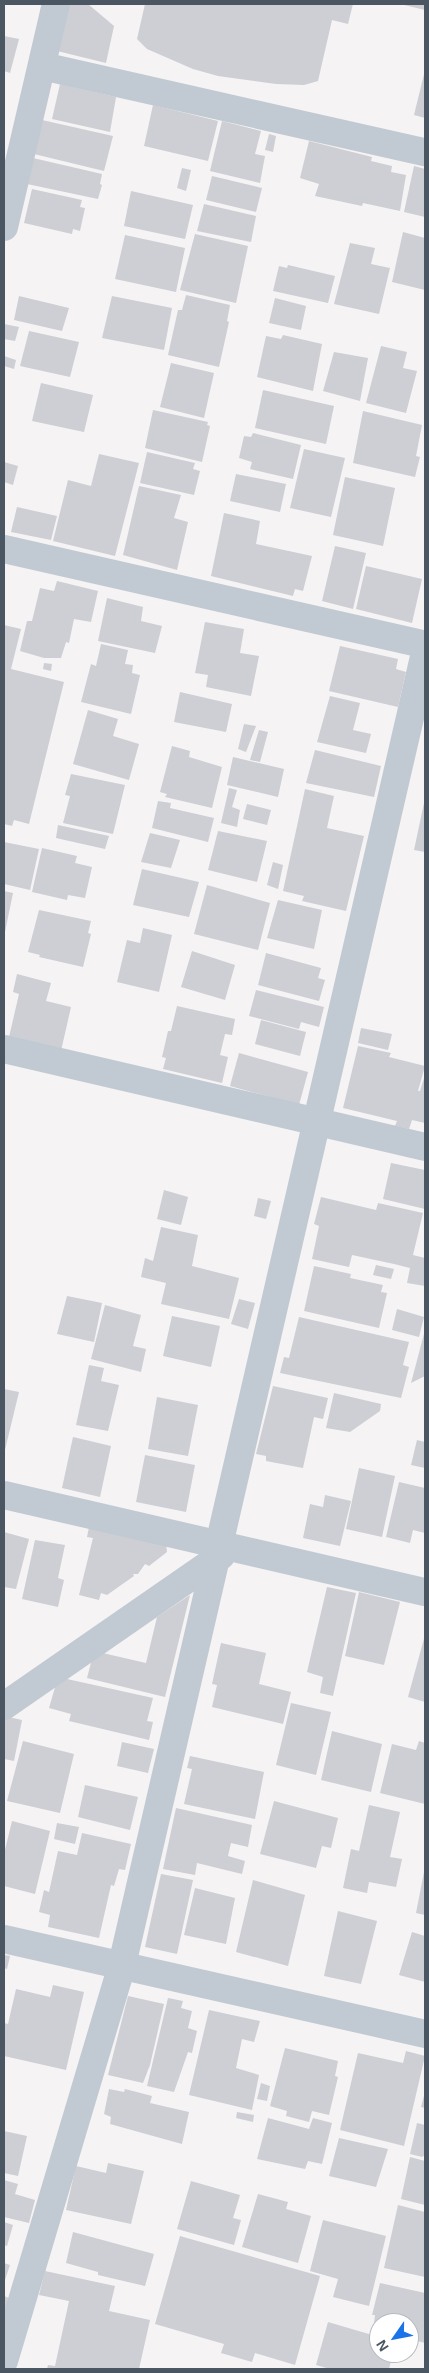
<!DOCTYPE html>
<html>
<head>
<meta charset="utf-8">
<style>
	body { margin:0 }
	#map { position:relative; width:429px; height:2373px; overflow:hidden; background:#f5f3f3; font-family:Helvetica,sans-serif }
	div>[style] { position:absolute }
	.building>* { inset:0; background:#cdcfd5 }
	.minor>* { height:28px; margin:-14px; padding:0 14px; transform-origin:14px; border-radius:14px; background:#c1cad2 }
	span { translate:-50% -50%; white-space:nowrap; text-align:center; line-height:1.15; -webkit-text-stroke:4px #fff; paint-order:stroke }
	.frame { position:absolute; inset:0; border:5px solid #4a5661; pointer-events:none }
	.north { position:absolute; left:369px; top:2313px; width:50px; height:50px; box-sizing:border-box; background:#fff; border:1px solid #b7bbc0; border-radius:50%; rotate:237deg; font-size:14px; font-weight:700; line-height:20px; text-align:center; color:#4a5661 }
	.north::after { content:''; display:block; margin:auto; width:18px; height:22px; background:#1a73e8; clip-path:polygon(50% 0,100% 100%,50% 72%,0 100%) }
</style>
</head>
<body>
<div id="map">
	<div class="building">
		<div style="clip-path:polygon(60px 4px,88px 4px,114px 26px,106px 63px,49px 49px)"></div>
		<div style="clip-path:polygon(145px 4px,353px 4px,348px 24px,332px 20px,318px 81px,304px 85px,276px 84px,218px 76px,193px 69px,147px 49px,137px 39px)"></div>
		<div style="clip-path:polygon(400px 4px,425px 4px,425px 10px)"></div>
		<div style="clip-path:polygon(4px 36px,19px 39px,10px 73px,4px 71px)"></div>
		<div style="clip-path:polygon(425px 70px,425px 118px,414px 115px)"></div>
		<div style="clip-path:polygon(60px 84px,116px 97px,110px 132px,52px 119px)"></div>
		<div style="clip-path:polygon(153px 105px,218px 121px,208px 161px,144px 146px)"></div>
		<div style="clip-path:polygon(42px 120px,113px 136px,104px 171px,34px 154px)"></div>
		<div style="clip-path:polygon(222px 121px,261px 131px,255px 154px,265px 156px,260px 183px,210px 171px)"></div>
		<div style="clip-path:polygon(269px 134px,276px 136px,273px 152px,265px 150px)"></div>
		<div style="clip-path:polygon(309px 141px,372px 157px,371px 161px,392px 166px,391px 172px,406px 175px,400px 211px,363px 203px,362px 206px,315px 196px,319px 184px,300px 178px)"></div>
		<div style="clip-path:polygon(33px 158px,102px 174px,100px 184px,102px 185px,98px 199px,27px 184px)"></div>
		<div style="clip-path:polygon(414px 166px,425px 169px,425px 217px,404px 212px)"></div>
		<div style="clip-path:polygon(182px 168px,191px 170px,186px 191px,177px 188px)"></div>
		<div style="clip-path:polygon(212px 176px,262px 188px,256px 212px,206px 200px)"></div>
		<div style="clip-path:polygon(32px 189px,82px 200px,80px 207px,85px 208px,80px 231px,73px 229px,72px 234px,24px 223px)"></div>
		<div style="clip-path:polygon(131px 191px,193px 205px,185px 239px,124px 226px)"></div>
		<div style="clip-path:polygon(204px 204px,256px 216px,251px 242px,197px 231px)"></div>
		<div style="clip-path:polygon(403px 232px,425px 238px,425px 290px,392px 282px)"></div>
		<div style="clip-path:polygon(195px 234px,248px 246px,236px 303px,180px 290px)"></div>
		<div style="clip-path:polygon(125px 235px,185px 248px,176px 292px,115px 279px)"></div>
		<div style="clip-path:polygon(350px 243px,375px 248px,371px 264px,390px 268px,379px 314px,334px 304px)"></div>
		<div style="clip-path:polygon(288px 265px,335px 276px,328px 303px,273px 291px,279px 266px,287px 268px)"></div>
		<div style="clip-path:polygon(186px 295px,230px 305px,227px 321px,229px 322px,219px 367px,168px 355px,178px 310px,182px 310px)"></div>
		<div style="clip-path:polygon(19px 296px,69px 308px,62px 331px,14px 320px)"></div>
		<div style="clip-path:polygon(112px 296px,172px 308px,164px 350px,102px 338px)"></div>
		<div style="clip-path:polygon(275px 298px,306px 306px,301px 330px,269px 323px)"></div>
		<div style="clip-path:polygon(4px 324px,19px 327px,15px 341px,4px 339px)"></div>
		<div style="clip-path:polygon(29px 331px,79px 342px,70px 377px,20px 366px)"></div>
		<div style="clip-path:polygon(283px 335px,322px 344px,313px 391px,257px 377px,266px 336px,281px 339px)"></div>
		<div style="clip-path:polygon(381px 346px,407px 352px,403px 368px,417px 371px,406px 413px,366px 403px)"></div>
		<div style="clip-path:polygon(334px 352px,368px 358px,360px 401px,323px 391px)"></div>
		<div style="clip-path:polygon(4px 356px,16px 360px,14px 369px,4px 366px)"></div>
		<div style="clip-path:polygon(171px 363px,214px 373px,204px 418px,160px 407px)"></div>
		<div style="clip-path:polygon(41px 383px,93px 395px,84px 432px,32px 421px)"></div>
		<div style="clip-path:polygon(263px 390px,334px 406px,326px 444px,255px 428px)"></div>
		<div style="clip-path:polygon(153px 410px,208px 422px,207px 425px,210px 426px,202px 462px,145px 448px)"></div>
		<div style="clip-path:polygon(363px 411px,422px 425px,416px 456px,420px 457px,415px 477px,353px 463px)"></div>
		<div style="clip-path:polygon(253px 433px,301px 445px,293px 479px,250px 469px,252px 462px,239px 458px,244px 436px,251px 437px)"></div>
		<div style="clip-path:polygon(304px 449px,345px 458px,331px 517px,290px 508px)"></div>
		<div style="clip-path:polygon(147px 452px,195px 463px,193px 469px,200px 471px,194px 495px,140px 483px)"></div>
		<div style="clip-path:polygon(99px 454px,139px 463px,115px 556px,53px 541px,68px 480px,91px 486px)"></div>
		<div style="clip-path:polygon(4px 462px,18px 466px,13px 485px,4px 482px)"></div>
		<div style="clip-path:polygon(236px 474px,286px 484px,280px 512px,230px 501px)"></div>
		<div style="clip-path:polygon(345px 477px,395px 488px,383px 546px,333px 535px)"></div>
		<div style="clip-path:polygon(139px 486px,181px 495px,174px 518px,188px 522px,177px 570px,123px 555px)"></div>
		<div style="clip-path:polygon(17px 507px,57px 516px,51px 540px,11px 532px)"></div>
		<div style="clip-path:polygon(224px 513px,260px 521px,256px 544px,312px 556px,303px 591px,295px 589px,293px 596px,211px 576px)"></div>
		<div style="clip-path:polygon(335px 546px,366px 553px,353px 609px,322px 601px)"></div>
		<div style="clip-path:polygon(366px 566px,422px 579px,412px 623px,356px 609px)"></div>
		<div style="clip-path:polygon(57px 581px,98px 591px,91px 622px,74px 619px,69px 643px,66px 642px,61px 658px,44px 658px,20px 651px,27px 621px,32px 621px,40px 588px,54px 591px)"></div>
		<div style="clip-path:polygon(107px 598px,143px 607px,141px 621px,162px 626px,155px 653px,98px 641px)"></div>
		<div style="clip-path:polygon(205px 622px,244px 629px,240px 653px,259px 656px,251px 696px,206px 687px,208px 675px,195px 673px)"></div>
		<div style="clip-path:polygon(4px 625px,21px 629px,11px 669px,64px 682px,29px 824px,14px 820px,12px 826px,4px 824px)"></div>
		<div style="clip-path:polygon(101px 644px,128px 650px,125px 664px,133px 665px,132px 673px,140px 675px,131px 714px,81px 702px,91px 664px,96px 666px)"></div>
		<div style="clip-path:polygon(340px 646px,398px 659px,396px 669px,406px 672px,398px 707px,329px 691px)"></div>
		<div style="clip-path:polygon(44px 663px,52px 664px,51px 671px,43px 669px)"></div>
		<div style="clip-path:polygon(180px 692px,232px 704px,226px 732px,174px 722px)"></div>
		<div style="clip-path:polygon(330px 696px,360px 703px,353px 730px,371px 734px,366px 753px,317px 742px)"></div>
		<div style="clip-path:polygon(88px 710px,118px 719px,113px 736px,139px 744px,129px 780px,73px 764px)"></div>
		<div style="clip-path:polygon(244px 724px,256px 726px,246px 752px,238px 749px)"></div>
		<div style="clip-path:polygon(259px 730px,268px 732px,260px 762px,250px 760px)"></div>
		<div style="clip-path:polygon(172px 746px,190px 751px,189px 757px,222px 767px,212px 808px,165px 797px,167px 794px,160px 792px)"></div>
		<div style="clip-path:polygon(315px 750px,381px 766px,374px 797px,306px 783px)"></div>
		<div style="clip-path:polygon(233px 757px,284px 769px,278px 797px,227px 785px)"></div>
		<div style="clip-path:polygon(71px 774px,125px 785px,113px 834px,63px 823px,70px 796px,65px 795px)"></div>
		<div style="clip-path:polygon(229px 788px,237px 790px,232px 807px,240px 810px,237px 827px,221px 823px)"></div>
		<div style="clip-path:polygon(305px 789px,334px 796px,327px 828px,364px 836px,346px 911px,302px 901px,304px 896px,283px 891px)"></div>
		<div style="clip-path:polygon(158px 801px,171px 803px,170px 808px,214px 818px,208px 842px,152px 828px)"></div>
		<div style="clip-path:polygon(424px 803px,425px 803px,425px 852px,414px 850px)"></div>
		<div style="clip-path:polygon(247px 804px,271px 810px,267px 825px,243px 819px)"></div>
		<div style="clip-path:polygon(58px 825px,109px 836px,105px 849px,56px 838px)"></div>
		<div style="clip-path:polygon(218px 831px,267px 841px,257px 882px,208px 870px)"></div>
		<div style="clip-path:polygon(150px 833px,180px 840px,171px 868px,141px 862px)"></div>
		<div style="clip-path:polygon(4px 842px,39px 849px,30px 890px,4px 884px)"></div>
		<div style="clip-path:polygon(42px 848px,77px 856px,75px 863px,92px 867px,85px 898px,68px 895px,67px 900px,32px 892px)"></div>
		<div style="clip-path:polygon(273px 862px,283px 865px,278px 889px,267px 885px)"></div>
		<div style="clip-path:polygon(142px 869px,199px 882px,189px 917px,133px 905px)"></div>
		<div style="clip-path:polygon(207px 885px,270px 903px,258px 950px,194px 934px)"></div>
		<div style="clip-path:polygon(4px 891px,13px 893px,5px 932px,4px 932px)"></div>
		<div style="clip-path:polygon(278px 900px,322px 910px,314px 949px,267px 938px)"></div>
		<div style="clip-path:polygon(39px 910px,91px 921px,88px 933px,91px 934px,83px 967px,39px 957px,40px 955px,28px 952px)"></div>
		<div style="clip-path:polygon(143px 928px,172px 935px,159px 992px,117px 982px,127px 940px,140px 943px)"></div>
		<div style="clip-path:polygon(192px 951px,235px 965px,225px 1000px,181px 987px)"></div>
		<div style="clip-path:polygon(266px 953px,321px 968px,318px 978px,325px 980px,319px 1001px,258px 985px)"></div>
		<div style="clip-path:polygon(17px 974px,51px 983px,46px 1001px,71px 1007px,61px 1051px,9px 1037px,19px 994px,13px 992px)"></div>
		<div style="clip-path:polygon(256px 990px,324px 1007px,319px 1027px,301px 1022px,299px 1029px,249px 1016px)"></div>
		<div style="clip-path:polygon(177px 1006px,235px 1019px,232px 1035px,225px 1034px,220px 1055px,228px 1057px,222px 1083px,163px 1069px,166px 1058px,162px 1057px,168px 1031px,171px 1031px)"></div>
		<div style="clip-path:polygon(261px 1020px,306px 1032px,300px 1056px,255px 1044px)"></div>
		<div style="clip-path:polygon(361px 1028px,392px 1034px,388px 1050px,358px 1043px)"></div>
		<div style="clip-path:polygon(358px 1046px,391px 1053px,389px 1057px,425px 1066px,418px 1091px,420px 1091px,425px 1075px,425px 1123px,412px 1120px,409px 1129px,395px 1126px,397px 1121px,343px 1108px)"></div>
		<div style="clip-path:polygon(239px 1053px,308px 1072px,299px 1105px,230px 1086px)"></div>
		<div style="clip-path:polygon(391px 1163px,425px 1170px,425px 1209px,383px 1199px)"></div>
		<div style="clip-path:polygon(164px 1190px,188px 1197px,181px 1225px,157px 1219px)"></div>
		<div style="clip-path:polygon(321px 1197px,376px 1210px,378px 1203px,423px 1213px,413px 1255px,425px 1258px,425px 1286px,407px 1283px,410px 1268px,394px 1264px,352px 1255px,349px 1267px,312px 1259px,319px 1226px,314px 1224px)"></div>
		<div style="clip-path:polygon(258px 1198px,271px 1201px,266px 1219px,254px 1216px)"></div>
		<div style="clip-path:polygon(161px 1227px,198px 1235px,192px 1266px,239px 1278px,229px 1319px,161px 1304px,166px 1283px,141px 1277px,145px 1258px,153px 1261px)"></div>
		<div style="clip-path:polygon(376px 1265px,394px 1269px,391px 1279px,373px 1275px)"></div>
		<div style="clip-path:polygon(314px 1266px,351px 1274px,350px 1278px,383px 1285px,381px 1292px,387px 1293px,379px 1328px,304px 1311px)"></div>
		<div style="clip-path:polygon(67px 1296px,102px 1303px,94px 1342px,57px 1334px)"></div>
		<div style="clip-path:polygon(239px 1299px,255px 1303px,248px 1329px,231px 1324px)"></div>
		<div style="clip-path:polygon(105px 1305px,141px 1315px,133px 1346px,146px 1349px,141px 1372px,91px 1359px)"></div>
		<div style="clip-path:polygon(397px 1309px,424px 1317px,419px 1337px,392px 1330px)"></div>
		<div style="clip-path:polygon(172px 1316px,220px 1326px,211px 1367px,163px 1356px)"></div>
		<div style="clip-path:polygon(299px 1317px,409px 1342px,403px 1365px,409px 1367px,401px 1398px,280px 1373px,284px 1357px,289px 1358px)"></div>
		<div style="clip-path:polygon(425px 1330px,425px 1376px,411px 1383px)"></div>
		<div style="clip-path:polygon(89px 1365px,104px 1368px,101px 1381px,119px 1385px,108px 1431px,76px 1425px)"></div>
		<div style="clip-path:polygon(273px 1386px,328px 1398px,323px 1419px,314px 1417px,303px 1468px,266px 1461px,266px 1456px,256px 1454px)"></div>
		<div style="clip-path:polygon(4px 1389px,19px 1392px,4px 1454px)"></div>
		<div style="clip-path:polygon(334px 1393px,381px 1404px,380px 1411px,350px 1432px,326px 1428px)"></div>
		<div style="clip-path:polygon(157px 1397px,198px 1405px,188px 1456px,148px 1449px)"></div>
		<div style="clip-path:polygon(73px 1437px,111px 1446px,100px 1497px,62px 1488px)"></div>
		<div style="clip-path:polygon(417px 1440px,425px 1442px,425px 1468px,411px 1465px)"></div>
		<div style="clip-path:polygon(145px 1455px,195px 1465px,186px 1512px,136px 1502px)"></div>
		<div style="clip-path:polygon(359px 1468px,395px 1476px,382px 1537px,346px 1529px)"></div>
		<div style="clip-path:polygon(399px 1482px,425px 1488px,425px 1533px,413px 1530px,410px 1543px,386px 1537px)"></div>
		<div style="clip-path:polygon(325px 1495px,351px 1501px,340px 1546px,303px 1538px,310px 1504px,323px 1507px)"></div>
		<div style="clip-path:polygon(89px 1527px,166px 1544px,167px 1552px,149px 1566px,145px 1564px,138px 1574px,133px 1574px,134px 1576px,107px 1595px,101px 1593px,99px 1600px,79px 1595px,93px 1538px,87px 1537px)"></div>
		<div style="clip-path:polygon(4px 1532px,29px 1539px,16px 1589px,4px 1587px)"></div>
		<div style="clip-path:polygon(35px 1540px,65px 1545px,58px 1578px,64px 1580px,58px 1607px,22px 1599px)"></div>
		<div style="clip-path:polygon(327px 1587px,356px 1593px,333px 1696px,320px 1693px,323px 1677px,307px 1672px)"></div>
		<div style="clip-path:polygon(359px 1592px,400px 1602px,384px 1665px,345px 1656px)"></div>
		<div style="clip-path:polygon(190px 1595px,165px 1697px,87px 1678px,94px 1651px,146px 1663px,157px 1617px)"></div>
		<div style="clip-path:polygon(425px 1635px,425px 1702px,408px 1697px)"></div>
		<div style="clip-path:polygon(221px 1643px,266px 1653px,259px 1684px,291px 1692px,283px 1724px,212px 1707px,217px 1685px,212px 1684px)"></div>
		<div style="clip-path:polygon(58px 1677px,153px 1698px,147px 1721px,153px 1722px,149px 1740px,69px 1721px,71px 1714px,49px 1708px)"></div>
		<div style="clip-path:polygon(291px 1703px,331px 1712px,316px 1775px,276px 1765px)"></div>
		<div style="clip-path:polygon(4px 1716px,22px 1720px,14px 1761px,4px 1759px)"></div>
		<div style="clip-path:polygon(332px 1731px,382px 1744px,371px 1792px,321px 1780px)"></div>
		<div style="clip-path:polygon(23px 1741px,74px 1754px,60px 1813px,7px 1801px)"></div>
		<div style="clip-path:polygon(419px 1741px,425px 1743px,425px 1804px,380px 1793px,392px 1744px,416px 1750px)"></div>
		<div style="clip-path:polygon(122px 1742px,154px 1749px,148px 1773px,117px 1766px)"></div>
		<div style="clip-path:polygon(190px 1756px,264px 1772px,255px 1819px,184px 1804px,192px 1769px,187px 1768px)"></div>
		<div style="clip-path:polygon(85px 1785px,138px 1797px,130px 1830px,78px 1817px)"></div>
		<div style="clip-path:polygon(274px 1801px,338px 1818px,331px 1848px,322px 1846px,316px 1868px,260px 1854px)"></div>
		<div style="clip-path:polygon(369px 1805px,400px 1812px,390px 1857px,402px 1859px,396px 1887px,369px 1882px,367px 1893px,343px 1888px,351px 1849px,359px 1851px)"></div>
		<div style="clip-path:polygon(176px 1808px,252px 1825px,248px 1847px,231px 1843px,228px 1856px,245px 1861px,242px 1874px,197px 1863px,195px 1875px,163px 1869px)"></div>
		<div style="clip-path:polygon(12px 1821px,50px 1831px,35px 1894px,4px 1886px,4px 1854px)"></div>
		<div style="clip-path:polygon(57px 1823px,79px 1827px,75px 1844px,54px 1839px)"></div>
		<div style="clip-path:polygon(82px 1833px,131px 1844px,125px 1870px,119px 1869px,114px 1886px,111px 1885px,99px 1938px,48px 1927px,50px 1915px,39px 1912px,44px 1890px,49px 1892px,58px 1851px,77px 1855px)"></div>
		<div style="clip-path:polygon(424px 1872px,425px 1872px,425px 1915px,416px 1913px)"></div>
		<div style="clip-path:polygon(161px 1874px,193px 1880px,177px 1954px,145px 1947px)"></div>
		<div style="clip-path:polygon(253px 1880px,305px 1895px,288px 1966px,236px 1952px)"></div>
		<div style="clip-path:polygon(195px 1888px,235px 1898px,226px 1944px,184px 1935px)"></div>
		<div style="clip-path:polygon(338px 1911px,377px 1921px,361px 1984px,324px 1976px)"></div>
		<div style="clip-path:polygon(412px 1932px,425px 1936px,425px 1982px,399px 1975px)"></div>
		<div style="clip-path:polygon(4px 1955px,10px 1956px,7px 1969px,4px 1968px)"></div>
		<div style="clip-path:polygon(53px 1985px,84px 1992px,66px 2070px,4px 2056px,4px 2023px,8px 2024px,16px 1989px,50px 1997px)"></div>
		<div style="clip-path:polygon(128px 1996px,164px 2004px,150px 2065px,143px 2083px,108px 2075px)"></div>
		<div style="clip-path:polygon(168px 1998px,183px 2001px,181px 2008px,192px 2011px,188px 2028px,197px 2031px,192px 2053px,188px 2052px,174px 2092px,147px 2086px)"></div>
		<div style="clip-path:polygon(209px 2010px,260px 2021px,254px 2042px,242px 2039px,236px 2068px,259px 2075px,252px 2110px,189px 2095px)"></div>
		<div style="clip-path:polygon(285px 2048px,338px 2061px,335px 2076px,338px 2077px,329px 2115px,312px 2111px,309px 2122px,286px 2116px,287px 2111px,270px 2106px)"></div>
		<div style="clip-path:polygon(406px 2051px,425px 2056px,404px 2146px,340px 2130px,358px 2053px,403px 2063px)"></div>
		<div style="clip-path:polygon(261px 2083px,270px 2086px,267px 2101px,257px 2099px)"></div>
		<div style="clip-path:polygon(109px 2089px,124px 2092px,125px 2089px,152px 2096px,150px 2103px,189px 2112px,182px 2144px,110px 2124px,111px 2117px,104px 2114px)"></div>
		<div style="clip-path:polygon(425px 2092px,425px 2108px,421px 2107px)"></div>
		<div style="clip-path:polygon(237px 2112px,254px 2115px,253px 2122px,236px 2118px)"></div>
		<div style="clip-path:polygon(268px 2118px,309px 2129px,313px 2118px,332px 2123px,322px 2164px,308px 2161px,305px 2169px,257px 2159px)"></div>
		<div style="clip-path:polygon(417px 2123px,425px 2125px,425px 2155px,422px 2157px,410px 2154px)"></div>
		<div style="clip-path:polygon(4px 2131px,27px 2136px,18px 2176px,4px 2173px)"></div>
		<div style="clip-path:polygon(339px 2138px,388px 2149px,376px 2187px,329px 2176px)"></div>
		<div style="clip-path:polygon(410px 2157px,425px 2161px,425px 2205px,401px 2199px)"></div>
		<div style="clip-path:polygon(108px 2163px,144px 2171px,131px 2224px,66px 2210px,76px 2166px,106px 2173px)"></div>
		<div style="clip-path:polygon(4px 2180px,18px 2184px,15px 2194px,35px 2200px,29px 2223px,4px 2217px)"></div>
		<div style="clip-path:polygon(191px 2181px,240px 2195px,233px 2218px,241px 2220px,234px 2245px,177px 2229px)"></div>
		<div style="clip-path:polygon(258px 2194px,288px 2202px,286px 2209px,311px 2216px,298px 2263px,242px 2247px)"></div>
		<div style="clip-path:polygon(398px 2205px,425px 2212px,425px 2277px,384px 2268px)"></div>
		<div style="clip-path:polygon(323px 2220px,386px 2236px,369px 2306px,333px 2297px,338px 2279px,310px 2271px)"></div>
		<div style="clip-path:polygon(4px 2222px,13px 2225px,7px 2246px,4px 2245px)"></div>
		<div style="clip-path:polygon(73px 2232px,154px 2254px,145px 2286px,98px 2275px,98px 2272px,66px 2263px)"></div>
		<div style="clip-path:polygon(180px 2236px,320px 2276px,295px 2365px,255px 2353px,252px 2362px,221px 2353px,224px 2344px,155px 2324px)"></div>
		<div style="clip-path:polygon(4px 2263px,10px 2265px,4px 2283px)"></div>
		<div style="clip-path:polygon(45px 2271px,115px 2286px,109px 2311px,150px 2320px,139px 2369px,47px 2369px,48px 2365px,55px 2366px,69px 2301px,39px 2295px)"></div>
		<div style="clip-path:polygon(380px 2283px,425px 2293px,425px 2343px,409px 2339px,409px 2323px,374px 2323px,375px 2315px,372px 2315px)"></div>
		<div style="clip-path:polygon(4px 2296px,9px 2298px,4px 2314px)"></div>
		<div style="clip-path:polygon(328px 2322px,379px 2337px,379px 2353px,393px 2353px,389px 2369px,330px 2369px,316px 2365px)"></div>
	</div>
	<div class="minor">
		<div style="left:42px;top:66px;width:393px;rotate:12.7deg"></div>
		<div style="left:4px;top:227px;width:229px;rotate:-76.9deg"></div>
		<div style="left:4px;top:549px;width:432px;rotate:12.8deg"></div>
		<div style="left:4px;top:1049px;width:432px;rotate:13.1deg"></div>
		<div style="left:4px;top:1495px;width:432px;rotate:13deg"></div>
		<div style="left:4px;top:1706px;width:264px;rotate:-34.7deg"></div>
		<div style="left:4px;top:1939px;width:432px;rotate:12.7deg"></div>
		<div style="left:4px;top:2361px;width:413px;rotate:-73.4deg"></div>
		<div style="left:122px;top:1965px;width:1347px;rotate:-77deg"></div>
	</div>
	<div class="frame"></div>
	<div class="north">N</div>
</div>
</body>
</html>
